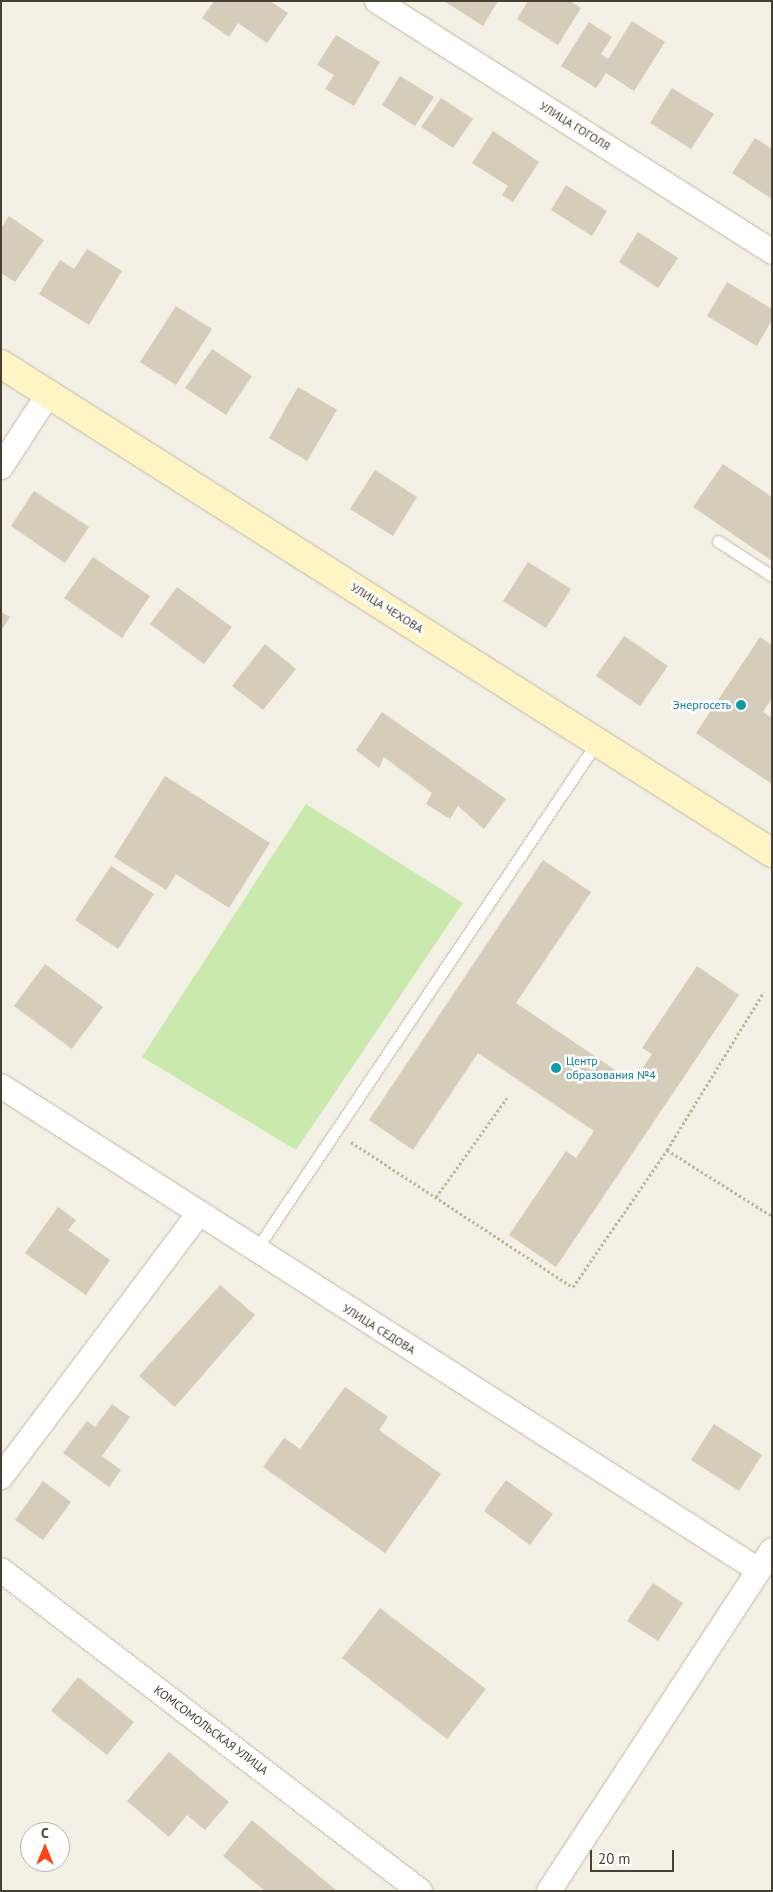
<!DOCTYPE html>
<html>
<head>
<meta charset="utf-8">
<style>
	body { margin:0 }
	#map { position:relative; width:773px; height:1892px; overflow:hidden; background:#f3f0e5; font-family:"PT Sans",sans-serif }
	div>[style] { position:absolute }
	.green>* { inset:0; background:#cae9ac }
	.building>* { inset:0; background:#d5ccba }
	.path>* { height:3px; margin-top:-1.5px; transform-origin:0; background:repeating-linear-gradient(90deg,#c1b598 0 2.5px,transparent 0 5px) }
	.roads { filter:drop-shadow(0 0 1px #bfb8a7) drop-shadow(0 0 1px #bfb8a7) }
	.service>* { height:11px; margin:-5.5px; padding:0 5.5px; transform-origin:5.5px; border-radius:5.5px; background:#fff }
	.minor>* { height:24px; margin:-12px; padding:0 12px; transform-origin:12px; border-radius:12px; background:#fff }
	.secondary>* { height:28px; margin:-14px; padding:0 14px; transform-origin:14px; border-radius:14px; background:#fff4c3 }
	.dots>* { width:14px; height:14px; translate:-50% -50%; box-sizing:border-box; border:2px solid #fff; border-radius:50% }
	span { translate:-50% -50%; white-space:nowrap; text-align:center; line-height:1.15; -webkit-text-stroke:5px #fff; paint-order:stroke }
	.street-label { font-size:12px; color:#464034 }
	.culture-label { font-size:12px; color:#0d838f }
	.right { translate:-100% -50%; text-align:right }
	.left { translate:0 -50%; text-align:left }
	.frame { position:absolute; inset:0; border:2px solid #464034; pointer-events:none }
	.north { position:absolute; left:20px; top:1822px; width:50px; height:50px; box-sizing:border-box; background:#fff; border:1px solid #b5b3ae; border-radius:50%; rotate:0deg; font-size:14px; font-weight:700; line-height:20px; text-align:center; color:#464034 }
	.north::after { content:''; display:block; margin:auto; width:18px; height:22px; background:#ff4310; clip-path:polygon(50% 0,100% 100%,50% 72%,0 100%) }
	.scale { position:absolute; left:590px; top:1850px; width:84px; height:22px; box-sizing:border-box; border:2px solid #464034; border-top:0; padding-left:6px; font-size:15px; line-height:18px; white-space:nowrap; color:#464034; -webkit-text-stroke:4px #fff; paint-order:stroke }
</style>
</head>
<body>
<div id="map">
	<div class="green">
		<div style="clip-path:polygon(306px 804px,463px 903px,296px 1150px,142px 1057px)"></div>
	</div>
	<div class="building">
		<div style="clip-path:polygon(214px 1px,270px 1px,288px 13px,267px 43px,238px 23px,229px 37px,202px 18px)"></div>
		<div style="clip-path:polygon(444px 1px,498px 1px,483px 26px)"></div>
		<div style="clip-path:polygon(528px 1px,570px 1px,581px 8px,558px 45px,517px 19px)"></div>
		<div style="clip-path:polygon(632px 21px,665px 42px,634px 91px,606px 73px,596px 88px,561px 66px,589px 22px,612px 37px,601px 54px,608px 59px)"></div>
		<div style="clip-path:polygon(336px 35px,380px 62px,354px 106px,325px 89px,334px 75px,317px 65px)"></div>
		<div style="clip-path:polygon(400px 76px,434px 97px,415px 126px,382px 105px)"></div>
		<div style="clip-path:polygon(672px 88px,714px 114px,691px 149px,650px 123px)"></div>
		<div style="clip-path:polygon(441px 98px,473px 119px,453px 148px,421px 127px)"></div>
		<div style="clip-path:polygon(493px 131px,539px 162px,513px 202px,502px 195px,508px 186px,472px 163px)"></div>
		<div style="clip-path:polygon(755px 138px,772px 149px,772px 199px,732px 173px)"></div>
		<div style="clip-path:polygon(566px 185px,607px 211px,592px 236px,551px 210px)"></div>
		<div style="clip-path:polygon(9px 216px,44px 240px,15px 282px,1px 273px,1px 228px)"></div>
		<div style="clip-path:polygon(638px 232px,678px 258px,658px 288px,619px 262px)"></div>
		<div style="clip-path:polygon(87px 249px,122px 271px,89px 325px,39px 294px,60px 260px,74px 269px)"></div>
		<div style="clip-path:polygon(727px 282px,772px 309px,772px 320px,757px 346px,707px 316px)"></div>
		<div style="clip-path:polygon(176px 306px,212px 329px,176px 385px,140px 362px)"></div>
		<div style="clip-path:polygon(212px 349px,252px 376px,226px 415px,185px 388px)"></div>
		<div style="clip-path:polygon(298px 387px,337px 410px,307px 461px,269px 438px)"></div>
		<div style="clip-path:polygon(723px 464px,772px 497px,772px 561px,693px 507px)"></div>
		<div style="clip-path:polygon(375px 470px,417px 497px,393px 536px,350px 509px)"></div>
		<div style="clip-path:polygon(34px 491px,89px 527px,65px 563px,11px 526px)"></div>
		<div style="clip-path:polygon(93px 557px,150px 596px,122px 638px,64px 598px)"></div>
		<div style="clip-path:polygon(528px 562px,571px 589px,546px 628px,503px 601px)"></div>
		<div style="clip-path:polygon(177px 587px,232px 627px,204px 664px,150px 624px)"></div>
		<div style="clip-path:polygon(1px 612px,10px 617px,1px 631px)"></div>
		<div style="clip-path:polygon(624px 636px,668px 666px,640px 706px,596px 676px)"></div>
		<div style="clip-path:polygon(760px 637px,772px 645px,772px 698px,763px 712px,772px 718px,772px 784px,696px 733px)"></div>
		<div style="clip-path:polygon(265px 644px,296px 669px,263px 710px,232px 686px)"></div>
		<div style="clip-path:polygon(382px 712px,506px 799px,484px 829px,458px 806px,450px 819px,426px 804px,432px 793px,384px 757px,379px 768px,356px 750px)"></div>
		<div style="clip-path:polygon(165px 776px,270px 843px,229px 908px,176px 874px,166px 890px,114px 857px)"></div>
		<div style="clip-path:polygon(543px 860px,591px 892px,516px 1003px,633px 1082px,652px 1054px,642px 1048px,697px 966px,739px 995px,556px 1267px,509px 1235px,566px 1151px,576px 1158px,594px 1131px,478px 1053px,413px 1150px,369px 1120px)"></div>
		<div style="clip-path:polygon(111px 866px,154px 894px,118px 949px,75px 920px)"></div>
		<div style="clip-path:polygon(45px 964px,103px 1007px,72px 1049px,14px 1006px)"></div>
		<div style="clip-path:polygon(58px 1207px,76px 1220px,68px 1230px,110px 1260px,86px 1295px,25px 1253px)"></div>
		<div style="clip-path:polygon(220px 1285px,255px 1315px,175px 1407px,139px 1376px)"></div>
		<div style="clip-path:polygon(345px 1387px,388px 1417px,379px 1430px,441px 1474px,385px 1553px,263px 1467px,284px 1438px,300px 1449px)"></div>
		<div style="clip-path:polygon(112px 1404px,130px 1417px,102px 1456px,121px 1470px,109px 1487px,63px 1453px,87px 1421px,95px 1427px)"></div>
		<div style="clip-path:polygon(714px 1424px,762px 1455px,739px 1491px,691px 1460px)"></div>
		<div style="clip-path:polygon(506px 1480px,553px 1514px,530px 1545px,484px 1511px)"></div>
		<div style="clip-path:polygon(43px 1481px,71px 1502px,43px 1540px,15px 1520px)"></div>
		<div style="clip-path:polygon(653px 1583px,683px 1603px,658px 1641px,627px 1621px)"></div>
		<div style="clip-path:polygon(380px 1608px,486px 1689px,447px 1739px,342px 1658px)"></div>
		<div style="clip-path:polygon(78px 1677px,134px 1722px,107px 1755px,51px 1711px)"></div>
		<div style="clip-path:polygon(169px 1752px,229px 1802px,205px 1830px,187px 1815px,169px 1837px,127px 1801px)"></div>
		<div style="clip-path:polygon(252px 1820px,337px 1891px,265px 1891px,223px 1856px)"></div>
	</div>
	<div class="path">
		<div style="left:351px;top:1142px;width:265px;rotate:33.2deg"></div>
		<div style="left:573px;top:1287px;width:166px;rotate:-55.5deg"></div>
		<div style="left:667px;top:1150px;width:185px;rotate:-58.5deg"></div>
		<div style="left:667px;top:1150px;width:124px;rotate:32.2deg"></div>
		<div style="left:436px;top:1197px;width:122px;rotate:-54.4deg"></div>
	</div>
	<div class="roads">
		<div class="service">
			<div style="left:718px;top:541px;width:64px;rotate:32.9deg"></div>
			<div style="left:255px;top:1251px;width:613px;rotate:-56.1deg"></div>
		</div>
		<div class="minor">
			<div style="left:377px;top:1px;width:468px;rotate:32.4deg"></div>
			<div style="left:1px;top:467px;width:88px;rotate:-57deg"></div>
			<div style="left:1px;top:1086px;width:899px;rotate:32.59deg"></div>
			<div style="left:1px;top:1477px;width:328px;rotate:-53.1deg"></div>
			<div style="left:1px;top:1570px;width:528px;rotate:37.46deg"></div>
			<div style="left:549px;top:1891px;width:407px;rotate:-56.8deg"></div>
		</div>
		<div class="secondary">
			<div style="left:1px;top:364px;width:913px;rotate:32.38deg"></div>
		</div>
	</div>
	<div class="dots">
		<div style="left:741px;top:705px;background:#0f9aa8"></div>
		<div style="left:556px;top:1068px;background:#0f9aa8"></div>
	</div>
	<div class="street-label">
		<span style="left:575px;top:126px;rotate:32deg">УЛИЦА ГОГОЛЯ</span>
		<span style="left:387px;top:608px;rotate:32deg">УЛИЦА ЧЕХОВА</span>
		<span style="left:379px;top:1329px;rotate:32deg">УЛИЦА СЕДОВА</span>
		<span style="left:211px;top:1730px;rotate:37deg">КОМСОМОЛЬСКАЯ УЛИЦА</span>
	</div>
	<div class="culture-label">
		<span class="right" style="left:731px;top:705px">Энергосеть</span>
		<span class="left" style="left:566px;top:1068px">Центр<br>образования №4</span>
	</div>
	<div class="frame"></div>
	<div class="north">С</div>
	<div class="scale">20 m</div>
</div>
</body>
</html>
